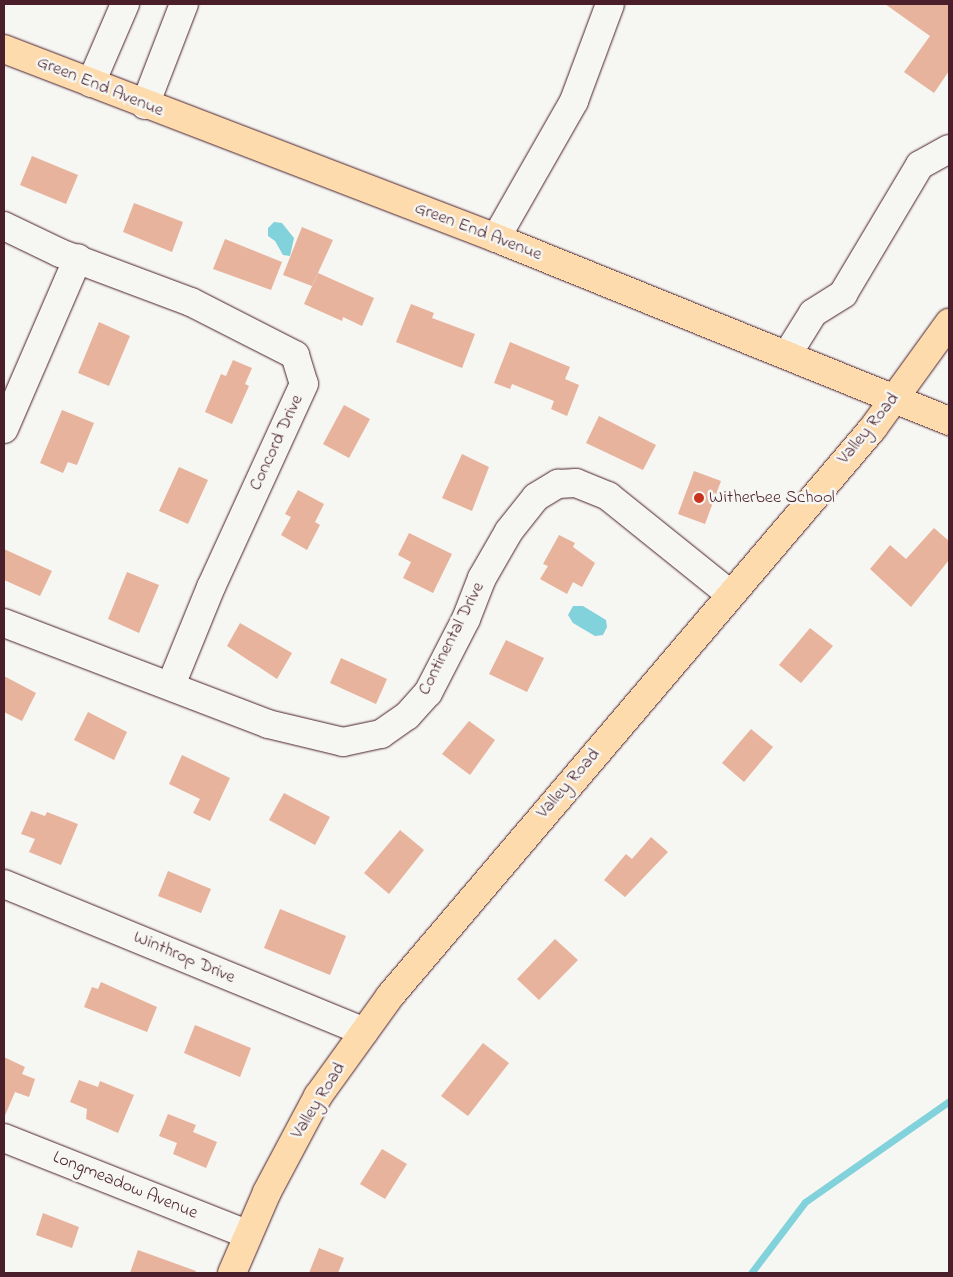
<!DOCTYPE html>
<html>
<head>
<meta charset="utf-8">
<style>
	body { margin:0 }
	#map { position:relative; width:953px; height:1277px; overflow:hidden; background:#f6f6f2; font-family:"Indie Flower",sans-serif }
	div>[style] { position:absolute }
	.water>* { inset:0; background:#81d2da }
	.stream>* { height:7px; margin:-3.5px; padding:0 3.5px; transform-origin:3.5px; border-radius:3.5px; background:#81d2da }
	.building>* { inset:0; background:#e8b39c }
	.roads { filter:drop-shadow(0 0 1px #4a1f2b) drop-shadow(0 0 1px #4a1f2b) }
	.minor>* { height:28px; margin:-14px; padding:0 14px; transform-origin:14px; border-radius:14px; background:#f6f6f2 }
	.major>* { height:28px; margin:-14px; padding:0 14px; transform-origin:14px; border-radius:14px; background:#fedbac }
	.dots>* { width:14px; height:14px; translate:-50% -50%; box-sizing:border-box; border:2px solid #f6f6f2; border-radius:50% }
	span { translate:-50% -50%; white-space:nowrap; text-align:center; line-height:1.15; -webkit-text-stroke:5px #f6f6f2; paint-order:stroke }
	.street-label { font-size:18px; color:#4a1f2b }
	.poi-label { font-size:18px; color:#4a1f2b }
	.left { translate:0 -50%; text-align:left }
	.frame { position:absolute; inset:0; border:5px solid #4a1f2b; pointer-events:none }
</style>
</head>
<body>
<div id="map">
	<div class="water">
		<div style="clip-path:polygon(274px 222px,282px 223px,294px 238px,290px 256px,283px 255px,275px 241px,268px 236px,268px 228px)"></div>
		<div style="clip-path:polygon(573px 606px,583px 606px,606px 620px,607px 627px,603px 635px,595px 636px,573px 623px,568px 615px)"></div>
	</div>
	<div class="stream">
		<div style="left:751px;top:1273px;width:89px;rotate:-52.7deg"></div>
		<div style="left:805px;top:1202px;width:176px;rotate:-35deg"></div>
	</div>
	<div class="building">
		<div style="clip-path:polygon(885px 4px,949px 4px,949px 71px,934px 93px,904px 72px,930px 36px)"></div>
		<div style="clip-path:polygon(32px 156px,78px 175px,66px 204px,20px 185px)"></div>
		<div style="clip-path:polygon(134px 203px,183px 222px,172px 252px,123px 232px)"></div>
		<div style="clip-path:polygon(302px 227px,333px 240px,312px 286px,283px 275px)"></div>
		<div style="clip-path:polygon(225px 239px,282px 262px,271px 290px,213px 269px)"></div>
		<div style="clip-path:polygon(318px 273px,374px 298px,362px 326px,343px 317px,342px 321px,304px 304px)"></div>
		<div style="clip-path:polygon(411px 304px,434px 313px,432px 318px,475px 334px,462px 368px,396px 342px)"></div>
		<div style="clip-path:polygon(99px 322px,130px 336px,109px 386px,78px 373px)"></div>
		<div style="clip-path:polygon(510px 342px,570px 367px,565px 379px,579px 385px,567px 416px,551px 409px,554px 401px,512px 384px,510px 389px,494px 383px)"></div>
		<div style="clip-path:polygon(233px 360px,252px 368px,245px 384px,249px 386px,232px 424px,205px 412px,221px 374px,226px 376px)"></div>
		<div style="clip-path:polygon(344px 405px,370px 419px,349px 458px,323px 444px)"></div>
		<div style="clip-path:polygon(62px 410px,94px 423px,77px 465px,68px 462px,63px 473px,40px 463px)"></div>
		<div style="clip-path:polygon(599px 416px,656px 445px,643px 470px,586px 443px)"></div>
		<div style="clip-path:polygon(462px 454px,489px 467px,472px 511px,442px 498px)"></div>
		<div style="clip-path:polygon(179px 467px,208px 480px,188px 524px,159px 511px)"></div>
		<div style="clip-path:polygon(694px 471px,721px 481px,705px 524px,678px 514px)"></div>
		<div style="clip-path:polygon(298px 490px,324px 504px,315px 522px,320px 525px,307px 550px,281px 535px,291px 517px,285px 514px)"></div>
		<div style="clip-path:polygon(934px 528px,949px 541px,949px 560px,911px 607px,870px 569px,890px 545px,906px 559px)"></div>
		<div style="clip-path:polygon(409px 533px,452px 554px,433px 593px,403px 578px,411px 562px,398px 555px)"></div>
		<div style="clip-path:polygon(559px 535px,575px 543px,573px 547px,595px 563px,582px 587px,573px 582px,567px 594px,540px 579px,548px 566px,543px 564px)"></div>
		<div style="clip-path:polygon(4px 549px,52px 571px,40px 596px,4px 580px)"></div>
		<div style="clip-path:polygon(127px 572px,159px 585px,139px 633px,108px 619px)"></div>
		<div style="clip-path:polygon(240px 623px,292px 653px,277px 679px,227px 646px)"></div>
		<div style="clip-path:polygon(810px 628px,833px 646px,801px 683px,779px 665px)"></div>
		<div style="clip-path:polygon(506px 640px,544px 658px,527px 692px,489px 674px)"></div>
		<div style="clip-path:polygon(341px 658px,387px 679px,376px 704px,330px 683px)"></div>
		<div style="clip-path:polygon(4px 676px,36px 693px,22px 721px,4px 712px)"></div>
		<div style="clip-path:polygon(88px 712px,127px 732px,114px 760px,74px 740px)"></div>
		<div style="clip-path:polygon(469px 721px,495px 740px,470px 775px,442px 754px)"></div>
		<div style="clip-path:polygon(751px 729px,773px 747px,744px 782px,722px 763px)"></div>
		<div style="clip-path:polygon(182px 755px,230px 778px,210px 821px,193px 813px,200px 799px,169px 784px)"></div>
		<div style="clip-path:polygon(284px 793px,330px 817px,315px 845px,269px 820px)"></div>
		<div style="clip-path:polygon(31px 811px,45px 816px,47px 812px,78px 824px,61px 865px,29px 852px,35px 839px,21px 834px)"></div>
		<div style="clip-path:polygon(400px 830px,424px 850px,389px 894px,364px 873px)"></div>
		<div style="clip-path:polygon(651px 837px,668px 852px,625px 897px,604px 880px,626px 854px,632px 859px)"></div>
		<div style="clip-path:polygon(168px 871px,211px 889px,201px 913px,158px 896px)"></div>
		<div style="clip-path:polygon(280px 909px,346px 936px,330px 975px,264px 948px)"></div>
		<div style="clip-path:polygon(555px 939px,578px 960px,539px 1000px,517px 979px)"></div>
		<div style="clip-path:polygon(101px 982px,157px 1007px,147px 1032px,84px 1007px,92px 987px,98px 989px)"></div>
		<div style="clip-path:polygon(195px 1025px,251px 1048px,240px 1077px,184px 1053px)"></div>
		<div style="clip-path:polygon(483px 1043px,509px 1063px,468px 1116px,441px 1096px)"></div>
		<div style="clip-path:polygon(4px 1057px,25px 1067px,22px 1074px,35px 1079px,29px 1097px,15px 1092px,4px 1118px)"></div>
		<div style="clip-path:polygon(79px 1080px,98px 1087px,100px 1081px,134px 1095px,118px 1133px,86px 1119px,87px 1109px,70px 1102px)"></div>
		<div style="clip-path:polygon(168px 1114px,196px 1125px,193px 1132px,217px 1142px,206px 1168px,173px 1154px,177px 1143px,159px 1136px)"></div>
		<div style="clip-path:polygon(382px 1149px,407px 1164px,385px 1199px,360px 1184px)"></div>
		<div style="clip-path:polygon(43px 1213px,79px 1227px,72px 1248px,36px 1235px)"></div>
		<div style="clip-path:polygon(319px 1248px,344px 1258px,338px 1273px,309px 1273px)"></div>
		<div style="clip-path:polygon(138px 1250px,196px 1271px,195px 1273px,130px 1273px)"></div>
	</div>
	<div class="roads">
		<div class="minor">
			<div style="left:91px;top:83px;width:86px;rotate:-66.7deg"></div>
			<div style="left:145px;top:105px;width:108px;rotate:-68.9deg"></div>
			<div style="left:4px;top:226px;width:62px;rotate:25.7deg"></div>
			<div style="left:60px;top:253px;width:140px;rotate:20.5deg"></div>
			<div style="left:191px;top:302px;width:117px;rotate:27deg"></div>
			<div style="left:295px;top:355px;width:30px;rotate:73deg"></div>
			<div style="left:304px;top:384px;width:223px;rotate:114.6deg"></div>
			<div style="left:211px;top:587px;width:106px;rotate:112.2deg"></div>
			<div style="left:496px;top:238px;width:158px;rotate:-60.3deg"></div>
			<div style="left:574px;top:101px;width:103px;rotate:-69.6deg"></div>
			<div style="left:787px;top:355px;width:49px;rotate:-58.2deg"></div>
			<div style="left:813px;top:313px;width:36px;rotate:-32deg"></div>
			<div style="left:843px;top:294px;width:150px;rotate:-59.2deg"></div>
			<div style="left:920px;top:165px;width:33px;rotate:-29deg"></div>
			<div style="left:4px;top:429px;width:186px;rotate:-66.6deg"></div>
			<div style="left:4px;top:623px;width:283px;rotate:20.9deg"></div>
			<div style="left:268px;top:724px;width:77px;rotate:13.5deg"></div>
			<div style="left:343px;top:742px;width:39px;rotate:-12deg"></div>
			<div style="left:381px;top:734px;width:32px;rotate:-35deg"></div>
			<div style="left:407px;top:716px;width:31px;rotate:-48deg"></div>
			<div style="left:428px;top:693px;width:83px;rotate:-62.8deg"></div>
			<div style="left:466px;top:619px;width:44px;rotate:-68.7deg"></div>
			<div style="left:482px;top:578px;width:54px;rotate:-60.1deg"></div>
			<div style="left:509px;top:531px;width:43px;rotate:-51.5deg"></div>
			<div style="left:536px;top:497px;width:26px;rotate:-31deg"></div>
			<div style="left:558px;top:484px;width:18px;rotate:-3deg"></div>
			<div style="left:576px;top:483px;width:35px;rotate:22deg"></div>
			<div style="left:608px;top:496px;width:156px;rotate:38.8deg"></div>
			<div style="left:4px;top:884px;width:389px;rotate:22.3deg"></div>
			<div style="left:4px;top:1138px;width:261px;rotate:21.6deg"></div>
		</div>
		<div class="major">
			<div style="left:4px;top:49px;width:527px;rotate:21.01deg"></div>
			<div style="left:496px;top:238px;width:489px;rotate:22deg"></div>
			<div style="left:232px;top:1273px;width:88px;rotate:-66.6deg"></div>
			<div style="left:267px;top:1192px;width:109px;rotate:-62deg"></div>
			<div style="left:318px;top:1096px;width:123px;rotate:-54.2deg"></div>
			<div style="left:390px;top:996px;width:746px;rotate:-49.62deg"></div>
			<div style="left:873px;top:428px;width:130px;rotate:-54.1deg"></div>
		</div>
	</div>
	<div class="dots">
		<div style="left:699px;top:498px;background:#c8321e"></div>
	</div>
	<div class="street-label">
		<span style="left:100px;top:87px;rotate:22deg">Green End Avenue</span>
		<span style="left:478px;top:232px;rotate:21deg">Green End Avenue</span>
		<span style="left:869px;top:429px;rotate:-51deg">Valley Road</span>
		<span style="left:277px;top:443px;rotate:-65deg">Concord Drive</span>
		<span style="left:452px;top:639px;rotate:-63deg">Continental Drive</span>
		<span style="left:569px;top:784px;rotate:-49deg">Valley Road</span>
		<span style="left:184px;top:958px;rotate:23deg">Winthrop Drive</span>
		<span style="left:319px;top:1101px;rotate:-58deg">Valley Road</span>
		<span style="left:125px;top:1186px;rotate:22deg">Longmeadow Avenue</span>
	</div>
	<div class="poi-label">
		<span class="left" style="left:709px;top:498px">Witherbee School</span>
	</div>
	<div class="frame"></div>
</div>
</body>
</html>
